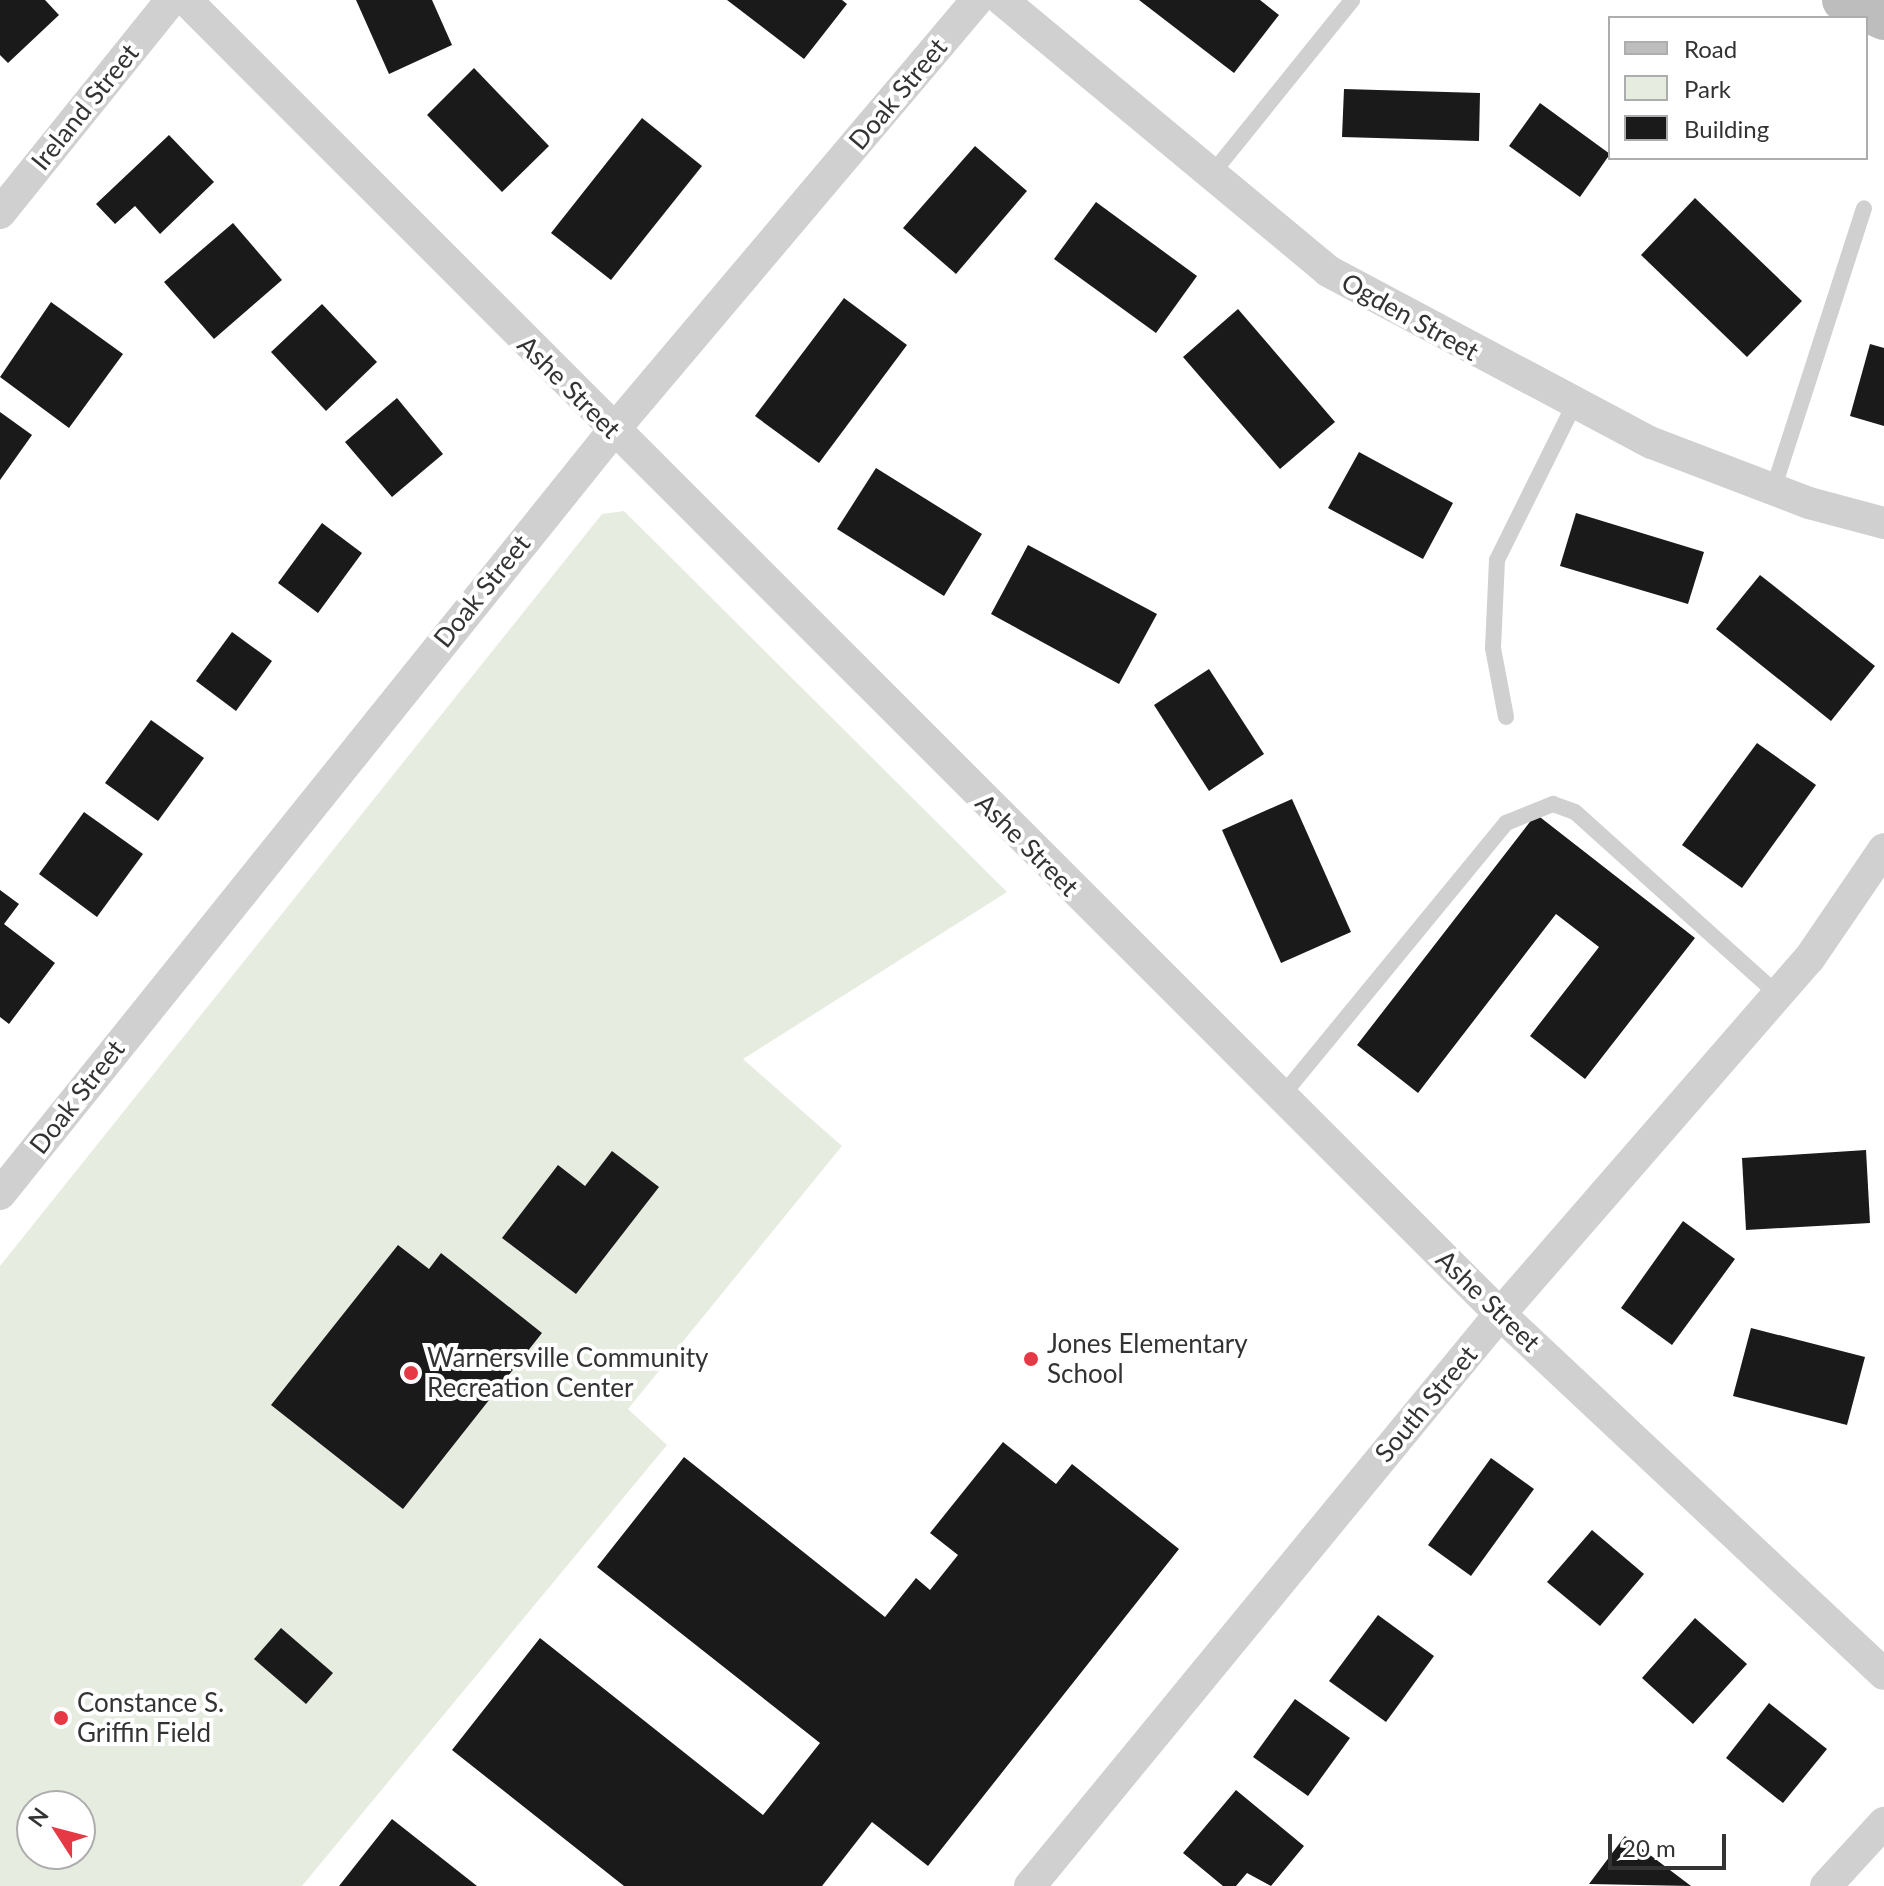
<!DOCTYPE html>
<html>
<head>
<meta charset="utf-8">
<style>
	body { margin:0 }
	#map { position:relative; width:1884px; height:1886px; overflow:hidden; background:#fff; font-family:Lato,sans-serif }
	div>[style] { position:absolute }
	.green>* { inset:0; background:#e6ecdf }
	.building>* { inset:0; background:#1a1a1a }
	.service>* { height:16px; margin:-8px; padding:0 8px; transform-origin:8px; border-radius:8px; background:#d0d0d0 }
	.minor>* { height:32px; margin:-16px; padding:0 16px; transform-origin:16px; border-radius:16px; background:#d0d0d0 }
	.secondary>* { height:44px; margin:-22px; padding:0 22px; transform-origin:22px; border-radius:22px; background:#bdbdbd }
	.dots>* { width:22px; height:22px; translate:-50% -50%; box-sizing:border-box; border:4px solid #fff; border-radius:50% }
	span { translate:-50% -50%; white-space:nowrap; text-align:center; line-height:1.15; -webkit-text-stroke:8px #fff; paint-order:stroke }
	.street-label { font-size:26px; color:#333 }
	.poi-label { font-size:26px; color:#333 }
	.left { translate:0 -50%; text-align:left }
	.legend { position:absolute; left:1608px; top:16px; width:260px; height:144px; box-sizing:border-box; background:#fff; border:2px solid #adadad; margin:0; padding:10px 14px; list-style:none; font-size:24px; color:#333 }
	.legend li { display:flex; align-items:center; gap:16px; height:40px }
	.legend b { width:40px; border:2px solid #adadad }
	.north { position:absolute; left:16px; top:1790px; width:80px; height:80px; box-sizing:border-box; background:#fff; border:2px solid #adadad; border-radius:50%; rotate:306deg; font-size:22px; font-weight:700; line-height:32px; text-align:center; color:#333 }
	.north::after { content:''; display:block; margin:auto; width:28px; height:36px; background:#e63946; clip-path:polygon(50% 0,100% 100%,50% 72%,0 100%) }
	.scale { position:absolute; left:1608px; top:1834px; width:118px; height:36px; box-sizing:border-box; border:4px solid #333; border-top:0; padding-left:10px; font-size:24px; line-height:28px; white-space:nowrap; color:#333; -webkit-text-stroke:6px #fff; paint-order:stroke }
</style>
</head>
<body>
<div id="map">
	<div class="green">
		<div style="clip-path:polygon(evenodd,624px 511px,1007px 892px,743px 1059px,842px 1146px,628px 1409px,667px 1445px,302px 1886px,0 1886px,0 1266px,602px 514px,624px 511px,32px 1806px,80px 1806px,80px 1854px,32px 1854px,32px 1806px)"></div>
	</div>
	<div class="building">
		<div style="clip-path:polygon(0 0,45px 0,59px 15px,8px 63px,0 55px)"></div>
		<div style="clip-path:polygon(356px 0,432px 0,452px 45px,389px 74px)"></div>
		<div style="clip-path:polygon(727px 0,842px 0,847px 4px,804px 59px)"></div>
		<div style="clip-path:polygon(1139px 0,1260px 0,1279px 15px,1234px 73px)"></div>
		<div style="clip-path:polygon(474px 68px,549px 146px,502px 192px,427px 115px)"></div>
		<div style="clip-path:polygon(1344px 89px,1480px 93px,1479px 141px,1342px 137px)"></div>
		<div style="clip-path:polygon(1540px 103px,1610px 154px,1580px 197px,1509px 146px)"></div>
		<div style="clip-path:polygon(642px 118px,702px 166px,611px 280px,551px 233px)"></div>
		<div style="clip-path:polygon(169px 135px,214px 182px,160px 234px,135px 206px,115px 224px,96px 204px)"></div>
		<div style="clip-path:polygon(975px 146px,1027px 191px,956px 274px,903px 228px)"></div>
		<div style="clip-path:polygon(1695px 198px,1802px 301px,1747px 357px,1641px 255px)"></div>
		<div style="clip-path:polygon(1096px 202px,1197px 276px,1156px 333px,1054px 259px)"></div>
		<div style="clip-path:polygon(233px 223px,282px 280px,214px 339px,164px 282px)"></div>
		<div style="clip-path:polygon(844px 298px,907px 345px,819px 463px,755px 416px)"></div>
		<div style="clip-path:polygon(51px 302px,123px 354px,69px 428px,0 377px)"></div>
		<div style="clip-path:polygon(322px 304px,377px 362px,326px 411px,271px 352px)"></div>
		<div style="clip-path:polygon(1238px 309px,1335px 422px,1280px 469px,1183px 357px)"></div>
		<div style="clip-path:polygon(1870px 344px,1884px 348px,1884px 426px,1850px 416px)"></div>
		<div style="clip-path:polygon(397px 398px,443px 454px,392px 497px,345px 442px)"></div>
		<div style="clip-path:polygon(0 412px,32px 435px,0 480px)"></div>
		<div style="clip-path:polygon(1359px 452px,1453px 503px,1423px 559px,1328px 508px)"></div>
		<div style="clip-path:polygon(876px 468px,982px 534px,944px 596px,837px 529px)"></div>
		<div style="clip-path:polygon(1576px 513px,1704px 552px,1688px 604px,1560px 566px)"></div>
		<div style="clip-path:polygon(322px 523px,362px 553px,318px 613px,278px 583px)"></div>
		<div style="clip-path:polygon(1028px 545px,1157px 614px,1119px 684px,991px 614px)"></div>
		<div style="clip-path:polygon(1760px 575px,1875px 666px,1831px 721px,1716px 629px)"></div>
		<div style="clip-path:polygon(232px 632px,272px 661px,236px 711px,196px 681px)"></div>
		<div style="clip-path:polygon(1209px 669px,1264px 754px,1209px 791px,1154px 705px)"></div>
		<div style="clip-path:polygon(151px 720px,204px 758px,158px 821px,105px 783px)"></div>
		<div style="clip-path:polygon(1757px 743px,1816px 785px,1742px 888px,1682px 845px)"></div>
		<div style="clip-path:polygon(1292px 799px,1351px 932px,1281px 963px,1222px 830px)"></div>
		<div style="clip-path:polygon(84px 812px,143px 854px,97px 917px,39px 874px)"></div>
		<div style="clip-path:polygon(1536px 814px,1695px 938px,1585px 1079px,1530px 1036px,1599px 947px,1556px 914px,1418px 1093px,1357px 1045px)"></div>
		<div style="clip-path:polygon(0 890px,19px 904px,4px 924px,55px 963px,9px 1024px,0 1017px)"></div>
		<div style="clip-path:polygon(1866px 1150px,1870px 1223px,1746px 1230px,1742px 1158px)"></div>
		<div style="clip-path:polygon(612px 1151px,659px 1187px,576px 1294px,502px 1238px,558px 1165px,585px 1186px)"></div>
		<div style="clip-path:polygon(1683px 1221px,1735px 1259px,1672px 1345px,1621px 1308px)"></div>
		<div style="clip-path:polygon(398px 1245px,429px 1269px,441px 1253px,542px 1333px,403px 1509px,271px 1405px)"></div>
		<div style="clip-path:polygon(1751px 1328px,1865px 1357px,1847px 1425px,1733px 1396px)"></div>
		<div style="clip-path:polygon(1003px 1442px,1056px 1484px,1072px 1464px,1179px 1549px,928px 1866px,872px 1822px,822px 1886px,624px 1886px,452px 1750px,540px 1638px,763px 1815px,820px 1743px,597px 1567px,684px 1457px,885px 1617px,916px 1578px,930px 1590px,958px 1555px,930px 1533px)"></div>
		<div style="clip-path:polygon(1491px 1458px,1534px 1489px,1471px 1576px,1428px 1545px)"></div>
		<div style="clip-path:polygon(1592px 1530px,1644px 1574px,1600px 1626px,1547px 1582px)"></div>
		<div style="clip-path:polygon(1378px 1615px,1434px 1656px,1386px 1722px,1329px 1681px)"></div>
		<div style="clip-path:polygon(1695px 1618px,1747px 1664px,1693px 1724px,1642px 1678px)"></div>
		<div style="clip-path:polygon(281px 1628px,333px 1673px,306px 1704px,254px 1659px)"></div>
		<div style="clip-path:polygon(1295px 1699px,1350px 1738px,1308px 1796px,1253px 1757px)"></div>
		<div style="clip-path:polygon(1769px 1703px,1827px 1749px,1783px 1803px,1726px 1758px)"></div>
		<div style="clip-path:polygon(1236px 1790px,1304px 1846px,1271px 1886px,1247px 1873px,1236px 1886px,1223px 1886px,1183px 1853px)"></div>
		<div style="clip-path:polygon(392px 1819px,477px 1886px,339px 1886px)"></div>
		<div style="clip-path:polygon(1625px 1836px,1691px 1886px,1589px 1884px)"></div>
	</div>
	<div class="service">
		<div style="left:1211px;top:175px;width:225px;rotate:-51.1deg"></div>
		<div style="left:1773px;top:490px;width:296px;rotate:-72.1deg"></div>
		<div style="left:1506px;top:717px;width:70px;rotate:-100.7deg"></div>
		<div style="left:1493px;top:648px;width:88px;rotate:-87.4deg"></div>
		<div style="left:1497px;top:560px;width:173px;rotate:-63.6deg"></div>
		<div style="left:1281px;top:1097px;width:355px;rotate:-50.6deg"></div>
		<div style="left:1506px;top:823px;width:51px;rotate:-22deg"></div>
		<div style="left:1553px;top:804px;width:23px;rotate:20deg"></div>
		<div style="left:1575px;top:812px;width:273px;rotate:42deg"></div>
	</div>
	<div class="minor">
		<div style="left:186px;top:0;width:1858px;rotate:45deg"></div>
		<div style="left:1500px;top:1314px;width:526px;rotate:43.15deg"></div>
		<div style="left:1002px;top:0;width:424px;rotate:39.7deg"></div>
		<div style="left:1328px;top:271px;width:367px;rotate:28deg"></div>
		<div style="left:1652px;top:443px;width:168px;rotate:20.9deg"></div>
		<div style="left:1809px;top:503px;width:78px;rotate:14.9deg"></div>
		<div style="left:0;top:213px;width:273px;rotate:-51.2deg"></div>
		<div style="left:0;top:1194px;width:979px;rotate:-51.22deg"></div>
		<div style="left:613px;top:431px;width:564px;rotate:-49.82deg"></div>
		<div style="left:1030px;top:1886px;width:740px;rotate:-50.59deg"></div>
		<div style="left:1500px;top:1314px;width:471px;rotate:-49deg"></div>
		<div style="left:1809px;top:959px;width:133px;rotate:-55.7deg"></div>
		<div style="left:1826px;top:1886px;width:86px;rotate:-47.4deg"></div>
	</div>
	<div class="secondary">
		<div style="left:1844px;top:0;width:44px;rotate:24.2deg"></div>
	</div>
	<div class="dots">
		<div style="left:1031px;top:1359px;background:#e63946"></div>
		<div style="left:411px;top:1373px;background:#e63946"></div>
		<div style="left:61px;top:1718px;background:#e63946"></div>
	</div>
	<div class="street-label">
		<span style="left:898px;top:94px;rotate:-50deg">Doak Street</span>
		<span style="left:85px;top:107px;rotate:-51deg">Ireland Street</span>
		<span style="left:1410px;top:317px;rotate:29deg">Ogden Street</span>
		<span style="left:569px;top:387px;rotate:45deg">Ashe Street</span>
		<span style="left:482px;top:591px;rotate:-51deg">Doak Street</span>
		<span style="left:1027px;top:845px;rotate:45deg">Ashe Street</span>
		<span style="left:77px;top:1097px;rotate:-52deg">Doak Street</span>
		<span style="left:1488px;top:1301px;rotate:44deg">Ashe Street</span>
		<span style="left:1426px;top:1404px;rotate:-50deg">South Street</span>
	</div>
	<div class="poi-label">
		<span class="left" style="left:1047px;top:1359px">Jones Elementary<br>School</span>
		<span class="left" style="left:427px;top:1373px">Warnersville Community<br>Recreation Center</span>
		<span class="left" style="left:77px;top:1718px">Constance S.<br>Griffin Field</span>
	</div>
	<ul class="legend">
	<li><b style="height:10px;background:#bdbdbd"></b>Road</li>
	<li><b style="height:22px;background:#e6ecdf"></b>Park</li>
	<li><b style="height:22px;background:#1a1a1a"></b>Building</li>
	</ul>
	<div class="north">N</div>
	<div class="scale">20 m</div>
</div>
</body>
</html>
